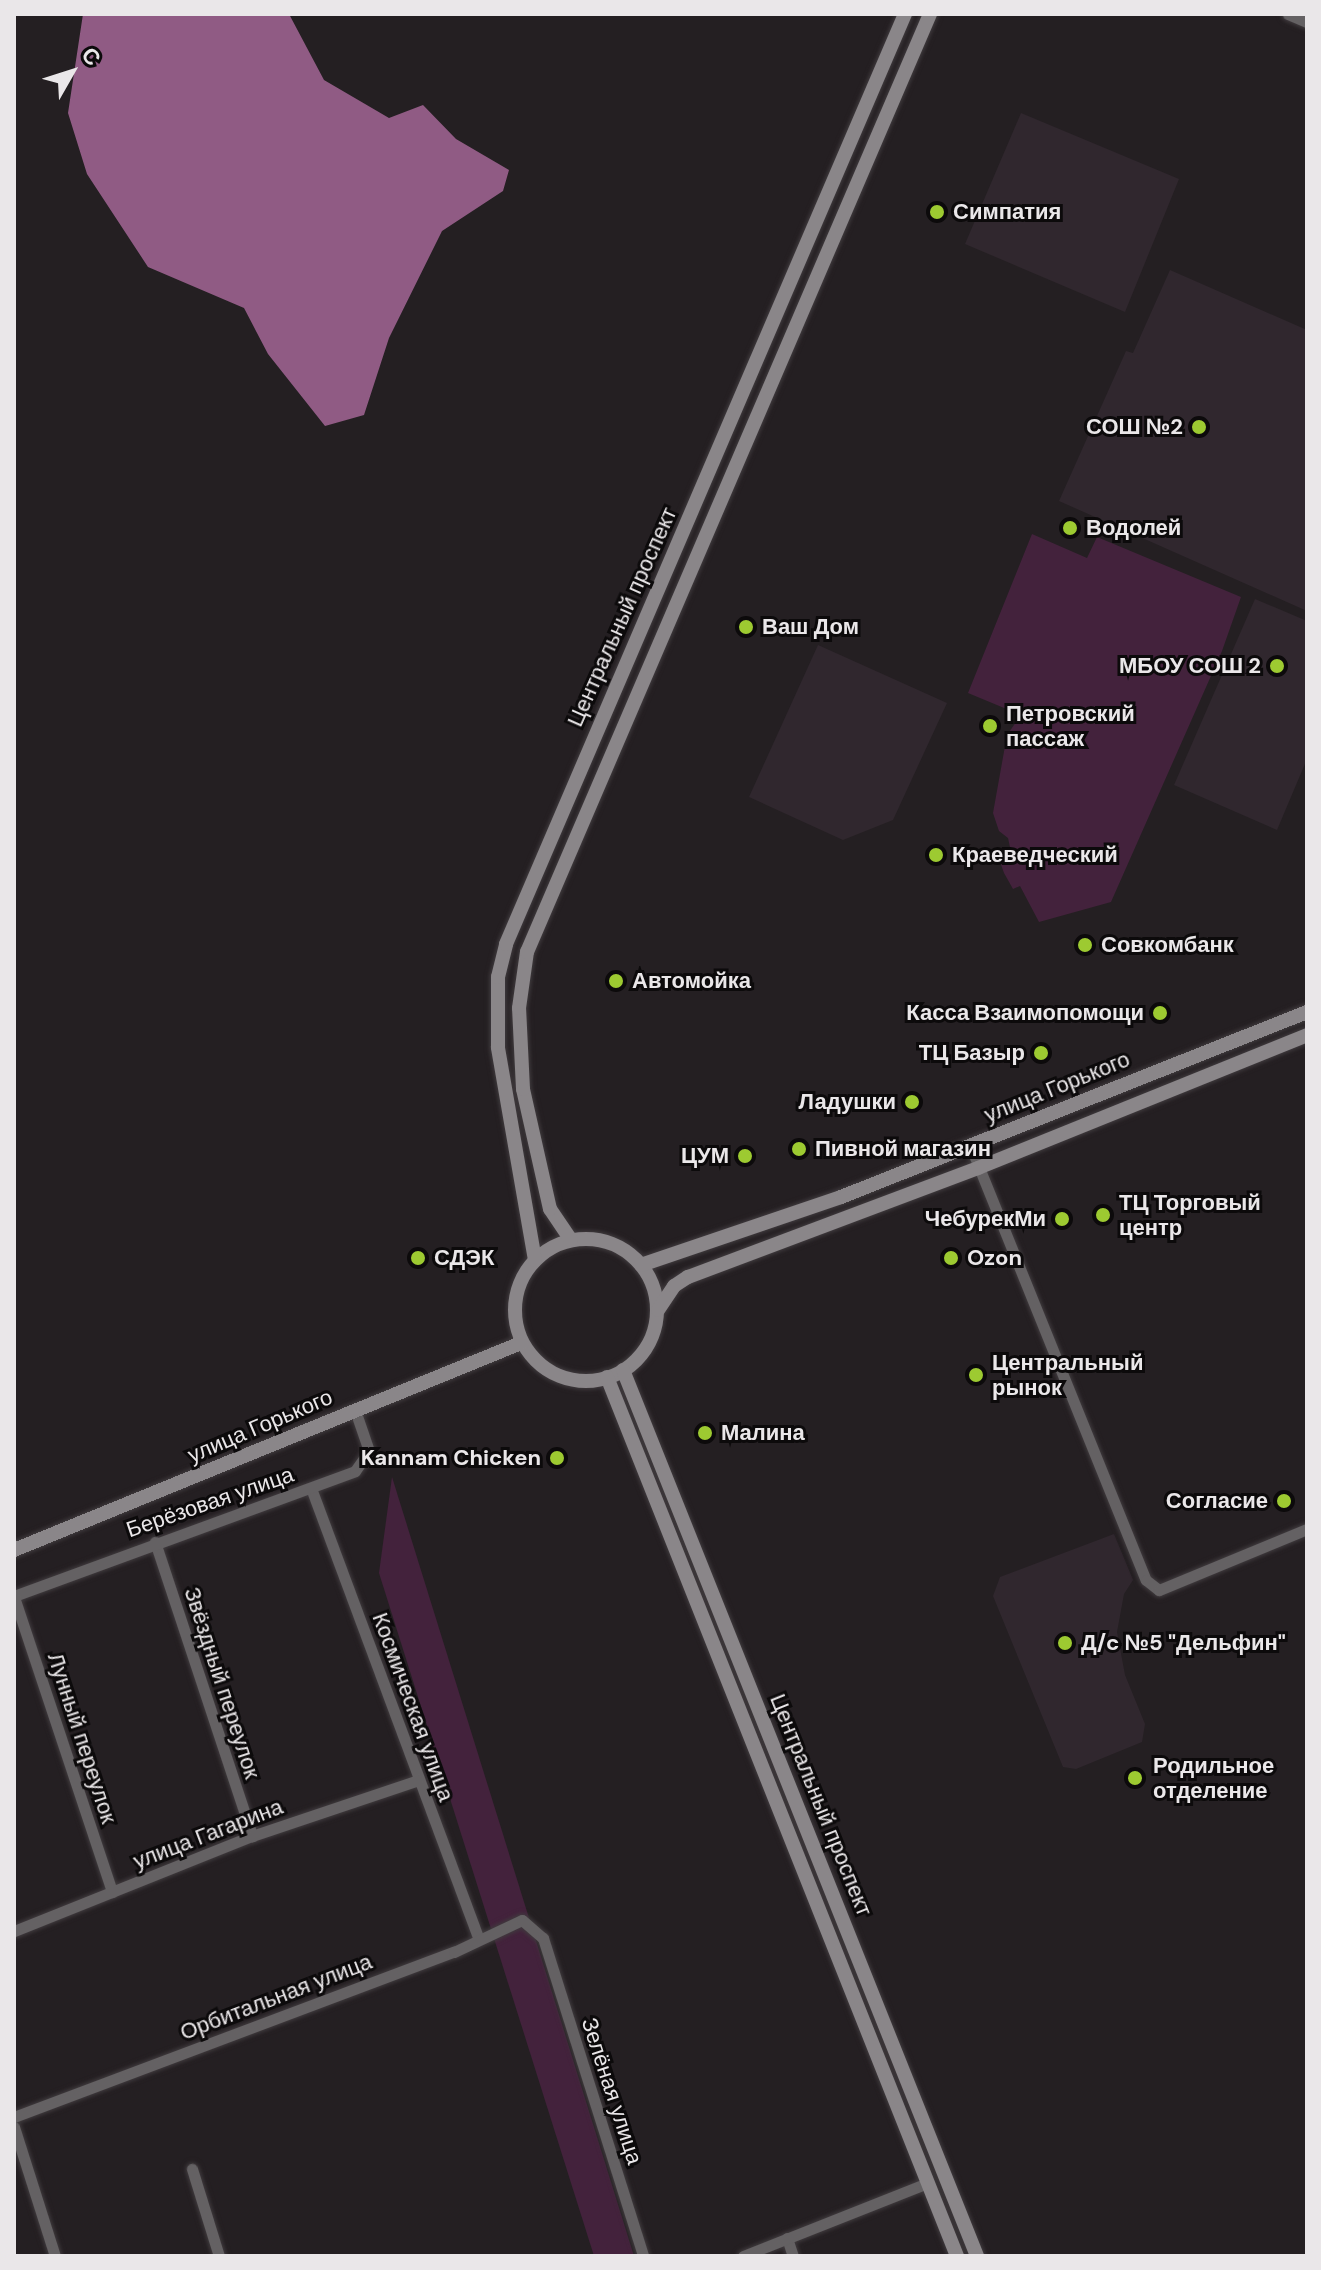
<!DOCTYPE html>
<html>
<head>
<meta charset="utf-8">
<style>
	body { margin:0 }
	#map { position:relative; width:1321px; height:2270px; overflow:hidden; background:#241f22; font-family:"DM Sans",sans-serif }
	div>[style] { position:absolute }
	.built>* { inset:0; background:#30272e }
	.green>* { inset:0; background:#43223c }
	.water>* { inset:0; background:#905b84 }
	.roads { filter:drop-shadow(0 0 2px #403b3e) drop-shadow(0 0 2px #403b3e) }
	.street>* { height:11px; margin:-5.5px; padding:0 5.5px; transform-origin:5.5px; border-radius:5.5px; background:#646163 }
	.secondary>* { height:14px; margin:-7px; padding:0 7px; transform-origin:7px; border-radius:7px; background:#8a8689 }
	.secondary>.ring { margin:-7px; padding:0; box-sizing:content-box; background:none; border:14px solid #8a8689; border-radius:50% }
	.dots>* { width:22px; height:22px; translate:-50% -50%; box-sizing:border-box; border:4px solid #0c0a0b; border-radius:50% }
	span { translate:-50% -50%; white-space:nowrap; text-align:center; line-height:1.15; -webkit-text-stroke:6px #0c0a0b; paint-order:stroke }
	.poi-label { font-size:22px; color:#eae7e9; font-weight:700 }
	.left { translate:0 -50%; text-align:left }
	.right { translate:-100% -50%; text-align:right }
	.street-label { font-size:22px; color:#eae7e9 }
	.frame { position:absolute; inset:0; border:16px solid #eae7e9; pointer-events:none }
	.north { position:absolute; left:32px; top:32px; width:80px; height:80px; -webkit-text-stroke:6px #0c0a0b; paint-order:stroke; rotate:51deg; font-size:22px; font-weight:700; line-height:32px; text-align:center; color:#eae7e9 }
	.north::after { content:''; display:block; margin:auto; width:28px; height:36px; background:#eae7e9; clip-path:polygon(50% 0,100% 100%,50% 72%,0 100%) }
</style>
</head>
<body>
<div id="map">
	<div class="built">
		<div style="clip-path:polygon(1021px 113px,1179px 179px,1125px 312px,965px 244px)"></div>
		<div style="clip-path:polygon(1170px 270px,1307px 330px,1307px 611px,1059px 501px,1126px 351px,1133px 353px)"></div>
		<div style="clip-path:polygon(1255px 599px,1307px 621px,1307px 759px,1277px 830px,1174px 785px)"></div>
		<div style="clip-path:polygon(818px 645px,947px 703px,893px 820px,843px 840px,749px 797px)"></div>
		<div style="clip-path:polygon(1114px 1534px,1133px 1580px,1124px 1594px,1117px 1632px,1125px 1675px,1145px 1724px,1142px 1742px,1076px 1769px,1063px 1767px,993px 1596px,1000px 1577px)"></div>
	</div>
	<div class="green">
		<div style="clip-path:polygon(1032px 534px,1087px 558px,1097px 537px,1241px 597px,1222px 651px,1111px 902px,1039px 922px,1020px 886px,1013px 889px,1004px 873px,999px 859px,1011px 852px,1008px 838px,999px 831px,993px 813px,1007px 735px,1021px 715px,968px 693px)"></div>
		<div style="clip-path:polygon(392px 1477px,634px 2256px,594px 2256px,379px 1573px)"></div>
	</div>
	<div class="water">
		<div style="clip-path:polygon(83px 14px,289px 14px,324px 80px,389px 118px,423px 105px,456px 139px,509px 170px,503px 191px,442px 231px,389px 338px,364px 415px,325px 426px,268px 354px,244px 308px,148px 267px,87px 174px,68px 113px)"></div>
	</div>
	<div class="roads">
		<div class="street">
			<div style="left:1288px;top:14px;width:21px;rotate:23deg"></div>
			<div style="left:970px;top:1145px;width:469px;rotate:68deg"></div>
			<div style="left:1146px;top:1580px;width:16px;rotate:38deg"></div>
			<div style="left:1159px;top:1590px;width:160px;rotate:-22.4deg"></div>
			<div style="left:311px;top:1488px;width:481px;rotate:69.6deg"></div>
			<div style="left:155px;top:1542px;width:310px;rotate:71.7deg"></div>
			<div style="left:14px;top:1596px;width:363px;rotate:-20.1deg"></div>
			<div style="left:355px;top:1471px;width:24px;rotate:-55deg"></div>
			<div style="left:369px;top:1451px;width:43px;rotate:-108.9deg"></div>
			<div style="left:14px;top:1597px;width:311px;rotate:71.6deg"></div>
			<div style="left:14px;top:1931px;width:256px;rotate:-21.8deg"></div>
			<div style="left:252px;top:1836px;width:175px;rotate:-18.6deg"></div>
			<div style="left:14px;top:2117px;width:470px;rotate:-20.6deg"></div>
			<div style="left:454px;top:1952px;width:75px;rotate:-25.2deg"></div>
			<div style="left:522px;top:1920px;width:28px;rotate:41deg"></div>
			<div style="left:543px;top:1938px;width:333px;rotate:72.5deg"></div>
			<div style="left:14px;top:2127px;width:135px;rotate:72.4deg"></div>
			<div style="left:192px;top:2169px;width:91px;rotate:72.8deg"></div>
			<div style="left:787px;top:2238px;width:19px;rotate:72deg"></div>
			<div style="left:743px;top:2256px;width:198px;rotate:-21.6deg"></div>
		</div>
		<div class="secondary">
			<div class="ring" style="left:515px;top:1239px;width:128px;height:128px"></div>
			<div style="left:571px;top:1240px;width:37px;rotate:-124deg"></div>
			<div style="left:550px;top:1209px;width:123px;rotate:-102.7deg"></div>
			<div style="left:523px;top:1089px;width:81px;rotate:-92.8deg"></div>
			<div style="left:519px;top:1008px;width:57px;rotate:-81.9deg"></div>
			<div style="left:527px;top:952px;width:1021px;rotate:-66.75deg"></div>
			<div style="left:535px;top:1260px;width:216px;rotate:-99.9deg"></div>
			<div style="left:498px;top:1047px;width:70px;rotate:-90deg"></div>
			<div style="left:498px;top:977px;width:34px;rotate:-76deg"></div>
			<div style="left:506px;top:944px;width:1012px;rotate:-66.78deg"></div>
			<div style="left:641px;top:1265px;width:211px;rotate:-18.8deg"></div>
			<div style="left:841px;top:1197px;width:501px;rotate:-21.65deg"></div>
			<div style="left:658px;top:1310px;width:29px;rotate:-56deg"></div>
			<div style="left:674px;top:1286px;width:17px;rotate:-33deg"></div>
			<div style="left:688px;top:1277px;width:310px;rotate:-20.6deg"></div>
			<div style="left:978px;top:1168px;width:355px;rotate:-22deg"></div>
			<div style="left:623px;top:1370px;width:954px;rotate:68.22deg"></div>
			<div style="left:607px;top:1377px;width:946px;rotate:68.29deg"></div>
			<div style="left:14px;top:1550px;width:548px;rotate:-22.21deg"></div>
		</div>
	</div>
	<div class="dots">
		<div style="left:937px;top:212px;background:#9dca31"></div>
		<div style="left:1199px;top:427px;background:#9dca31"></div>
		<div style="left:1070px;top:528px;background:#9dca31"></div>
		<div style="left:746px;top:627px;background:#9dca31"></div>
		<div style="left:1277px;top:666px;background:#9dca31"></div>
		<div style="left:990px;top:726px;background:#9dca31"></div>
		<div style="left:936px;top:855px;background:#9dca31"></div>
		<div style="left:1085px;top:945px;background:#9dca31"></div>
		<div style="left:616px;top:981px;background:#9dca31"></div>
		<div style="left:1160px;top:1013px;background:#9dca31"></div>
		<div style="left:1041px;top:1053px;background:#9dca31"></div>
		<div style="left:912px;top:1102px;background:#9dca31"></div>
		<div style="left:799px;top:1149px;background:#9dca31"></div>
		<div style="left:745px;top:1156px;background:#9dca31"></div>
		<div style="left:1103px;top:1215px;background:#9dca31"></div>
		<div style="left:1062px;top:1219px;background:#9dca31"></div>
		<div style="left:418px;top:1258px;background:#9dca31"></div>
		<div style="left:951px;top:1258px;background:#9dca31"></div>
		<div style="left:976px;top:1375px;background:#9dca31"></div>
		<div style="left:705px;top:1433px;background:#9dca31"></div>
		<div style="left:557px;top:1458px;background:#9dca31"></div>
		<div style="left:1284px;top:1501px;background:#9dca31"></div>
		<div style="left:1065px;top:1643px;background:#9dca31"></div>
		<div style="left:1135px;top:1778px;background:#9dca31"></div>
	</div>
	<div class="poi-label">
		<span class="left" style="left:953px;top:212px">Симпатия</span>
		<span class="right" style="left:1183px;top:427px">СОШ №2</span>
		<span class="left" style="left:1086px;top:528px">Водолей</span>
		<span class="left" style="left:762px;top:627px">Ваш Дом</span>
		<span class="right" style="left:1261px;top:666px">МБОУ СОШ 2</span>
		<span class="left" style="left:1006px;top:726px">Петровский<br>пассаж</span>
		<span class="left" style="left:952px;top:855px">Краеведческий</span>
		<span class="left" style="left:1101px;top:945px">Совкомбанк</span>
		<span class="left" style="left:632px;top:981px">Автомойка</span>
		<span class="right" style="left:1144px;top:1013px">Касса Взаимопомощи</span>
		<span class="right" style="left:1025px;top:1053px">ТЦ Базыр</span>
		<span class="right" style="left:896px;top:1102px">Ладушки</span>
		<span class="left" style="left:815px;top:1149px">Пивной магазин</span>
		<span class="right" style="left:729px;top:1156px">ЦУМ</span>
		<span class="left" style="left:1119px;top:1215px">ТЦ Торговый<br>центр</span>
		<span class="right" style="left:1046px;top:1219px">ЧебурекМи</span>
		<span class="left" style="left:434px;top:1258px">СДЭК</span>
		<span class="left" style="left:967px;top:1258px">Ozon</span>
		<span class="left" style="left:992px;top:1375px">Центральный<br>рынок</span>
		<span class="left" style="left:721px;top:1433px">Малина</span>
		<span class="right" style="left:541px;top:1458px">Kannam Chicken</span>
		<span class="right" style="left:1268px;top:1501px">Согласие</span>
		<span class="left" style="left:1081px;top:1643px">Д/c №5 "Дельфин"</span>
		<span class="left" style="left:1153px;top:1778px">Родильное<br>отделение</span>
	</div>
	<div class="street-label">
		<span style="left:622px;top:617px;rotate:-66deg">Центральный проспект</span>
		<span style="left:1057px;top:1087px;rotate:-22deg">улица Горького</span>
		<span style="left:260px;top:1426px;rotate:-23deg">улица Горького</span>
		<span style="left:210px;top:1502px;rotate:-19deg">Берёзовая улица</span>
		<span style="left:222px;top:1683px;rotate:72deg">Звёздный переулок</span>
		<span style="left:413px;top:1707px;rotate:70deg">Космическая улица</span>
		<span style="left:82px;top:1738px;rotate:72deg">Лунный переулок</span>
		<span style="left:821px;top:1805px;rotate:68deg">Центральный проспект</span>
		<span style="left:208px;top:1834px;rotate:-21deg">улица Гагарина</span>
		<span style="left:276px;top:1997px;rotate:-21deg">Орбитальная улица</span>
		<span style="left:612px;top:2091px;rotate:72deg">Зелёная улица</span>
	</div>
	<div class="frame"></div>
	<div class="north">С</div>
</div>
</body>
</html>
